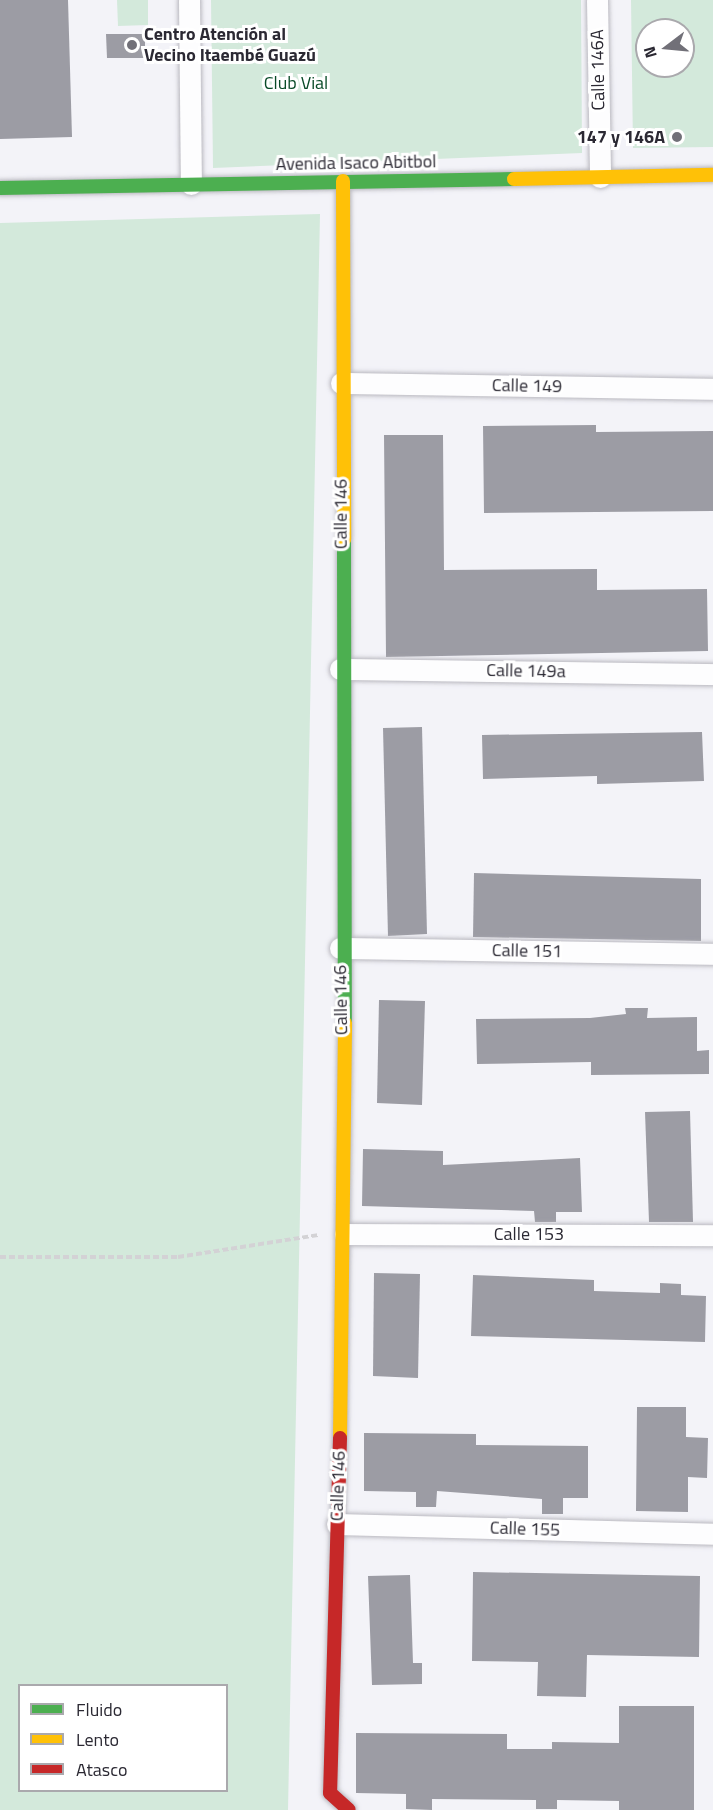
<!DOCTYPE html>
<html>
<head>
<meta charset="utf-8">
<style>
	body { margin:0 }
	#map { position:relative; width:713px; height:1810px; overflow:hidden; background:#f3f3f8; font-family:"Titillium Web",sans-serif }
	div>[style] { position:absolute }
	.green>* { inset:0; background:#d3e9db }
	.building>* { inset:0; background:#9c9ca4 }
	.path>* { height:4px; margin-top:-2px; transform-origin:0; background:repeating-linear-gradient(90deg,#d3d2d5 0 6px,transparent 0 9px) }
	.roads { filter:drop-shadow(0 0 2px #bab9c0) drop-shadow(0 0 2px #bab9c0) }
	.street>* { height:21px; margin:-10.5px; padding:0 10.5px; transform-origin:10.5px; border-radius:10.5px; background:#fdfdfe }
	.fast>* { height:14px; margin:-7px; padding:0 7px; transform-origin:7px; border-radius:7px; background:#4caf50 }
	.slow>* { height:14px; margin:-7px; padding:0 7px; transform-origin:7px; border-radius:7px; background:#ffc107 }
	.jam>* { height:14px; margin:-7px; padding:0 7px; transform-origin:7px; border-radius:7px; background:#c62828 }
	.dots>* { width:16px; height:16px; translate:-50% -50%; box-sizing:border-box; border:3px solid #fff; border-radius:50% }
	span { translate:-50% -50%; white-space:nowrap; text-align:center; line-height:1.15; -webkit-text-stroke:6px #fff; paint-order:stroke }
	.poi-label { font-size:18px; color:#2b2933; font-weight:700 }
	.left { translate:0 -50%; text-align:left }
	.right { translate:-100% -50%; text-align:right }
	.street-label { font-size:18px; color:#2b2933 }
	.park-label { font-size:18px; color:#084a27 }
	.legend { position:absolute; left:18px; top:1684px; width:210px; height:108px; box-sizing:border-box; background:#fff; border:2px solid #aaa9ad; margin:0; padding:8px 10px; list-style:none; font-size:18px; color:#2b2933 }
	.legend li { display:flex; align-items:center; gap:12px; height:30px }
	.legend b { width:30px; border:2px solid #aaa9ad }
	.north { position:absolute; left:635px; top:18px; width:60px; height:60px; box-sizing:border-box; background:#fff; border:2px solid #aaa9ad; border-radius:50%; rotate:254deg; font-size:16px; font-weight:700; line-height:24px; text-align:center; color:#2b2933 }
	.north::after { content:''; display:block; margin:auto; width:21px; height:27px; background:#717078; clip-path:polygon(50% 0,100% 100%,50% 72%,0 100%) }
</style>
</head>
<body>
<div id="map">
	<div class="green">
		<div style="clip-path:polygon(117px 0,148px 0,148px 25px,118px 26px)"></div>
		<div style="clip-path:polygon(211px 0,581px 0,582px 153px,213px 168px)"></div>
		<div style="clip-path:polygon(evenodd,631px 0,713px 0,713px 147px,633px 148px,631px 0,647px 30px,683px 30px,683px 66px,647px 66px,647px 30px)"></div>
		<div style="clip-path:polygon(evenodd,320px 214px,288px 1810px,0 1810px,0 223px,320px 214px,20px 1686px,226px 1686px,226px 1790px,20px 1790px,20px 1686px)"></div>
	</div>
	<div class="building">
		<div style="clip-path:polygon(0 0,68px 0,72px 137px,0 139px)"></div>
		<div style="clip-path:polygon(106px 34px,145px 34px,145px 58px,107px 58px)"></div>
		<div style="clip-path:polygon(596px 425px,596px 432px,713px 431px,713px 511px,484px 513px,483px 426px)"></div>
		<div style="clip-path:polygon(384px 435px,443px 435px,444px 570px,597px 569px,597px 590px,707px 589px,708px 651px,386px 657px)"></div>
		<div style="clip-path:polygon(422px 727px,427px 934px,388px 936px,383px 728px)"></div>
		<div style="clip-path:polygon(702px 732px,704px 781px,597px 784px,597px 776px,483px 779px,482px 735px)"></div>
		<div style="clip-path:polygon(474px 873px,701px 879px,701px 941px,473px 937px)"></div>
		<div style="clip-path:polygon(379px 1000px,425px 1001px,422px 1105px,377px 1103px)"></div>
		<div style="clip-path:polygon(625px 1008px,648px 1008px,647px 1018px,697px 1017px,697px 1051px,709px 1050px,709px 1074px,591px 1075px,591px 1062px,477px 1064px,476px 1019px,590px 1018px,626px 1014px)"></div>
		<div style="clip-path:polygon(690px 1111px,693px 1222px,649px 1222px,645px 1112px)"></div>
		<div style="clip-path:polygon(363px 1149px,443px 1151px,443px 1165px,580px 1158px,582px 1212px,556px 1212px,556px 1222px,535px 1222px,534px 1211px,362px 1206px)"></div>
		<div style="clip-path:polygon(374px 1273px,420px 1274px,418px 1378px,373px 1376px)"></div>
		<div style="clip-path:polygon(473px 1275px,594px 1280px,594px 1291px,660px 1293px,660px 1283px,681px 1284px,681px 1295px,706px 1296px,705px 1342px,471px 1336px)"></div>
		<div style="clip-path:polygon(637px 1407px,686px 1407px,686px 1437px,708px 1438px,707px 1478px,688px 1477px,688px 1512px,636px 1511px)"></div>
		<div style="clip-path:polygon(364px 1433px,476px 1434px,476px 1445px,588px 1446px,588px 1498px,563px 1498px,563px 1514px,542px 1514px,542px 1499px,437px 1491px,436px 1507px,416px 1507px,416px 1492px,364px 1491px)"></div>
		<div style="clip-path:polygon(473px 1572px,700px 1576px,699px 1657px,587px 1655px,586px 1697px,537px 1696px,538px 1662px,472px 1661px)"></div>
		<div style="clip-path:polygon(410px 1575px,413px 1663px,422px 1663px,422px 1684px,372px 1685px,368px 1576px)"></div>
		<div style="clip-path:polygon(619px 1706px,694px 1706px,694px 1810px,619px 1810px,619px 1801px,557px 1800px,557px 1809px,536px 1809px,536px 1800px,432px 1799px,432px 1810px,406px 1809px,406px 1794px,356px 1793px,356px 1733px,507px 1734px,507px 1749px,552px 1749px,552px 1742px,619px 1743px)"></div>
	</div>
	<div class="path">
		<div style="left:0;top:1257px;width:178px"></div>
		<div style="left:178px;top:1257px;width:143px;rotate:-8.9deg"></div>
	</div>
	<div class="roads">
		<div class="street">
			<div style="left:189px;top:0;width:184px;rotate:89.4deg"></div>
			<div style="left:597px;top:0;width:177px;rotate:89deg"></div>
			<div style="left:341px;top:383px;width:372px;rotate:0.9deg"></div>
			<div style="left:340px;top:669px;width:373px;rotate:0.8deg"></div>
			<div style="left:340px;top:948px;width:373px;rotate:0.9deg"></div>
			<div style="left:345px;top:1234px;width:368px;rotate:0.2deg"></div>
			<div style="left:337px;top:1524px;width:376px;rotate:1.5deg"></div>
		</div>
		<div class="fast">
			<div style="left:0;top:188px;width:514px;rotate:-1deg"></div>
			<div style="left:344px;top:539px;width:484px;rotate:89.9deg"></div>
		</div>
		<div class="slow">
			<div style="left:514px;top:179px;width:199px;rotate:-1.2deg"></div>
			<div style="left:343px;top:181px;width:358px;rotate:89.8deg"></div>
			<div style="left:340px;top:1438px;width:415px;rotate:-89.3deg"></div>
		</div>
		<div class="jam">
			<div style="left:340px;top:1438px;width:355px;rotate:91.6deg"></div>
			<div style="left:330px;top:1793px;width:25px;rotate:42deg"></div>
		</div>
	</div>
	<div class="dots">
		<div style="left:132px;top:45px;background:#717078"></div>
		<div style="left:677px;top:137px;background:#717078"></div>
	</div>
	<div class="poi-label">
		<span class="left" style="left:144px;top:45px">Centro Atención al<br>Vecino Itaembé Guazú</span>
		<span class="right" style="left:665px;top:137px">147 y 146A</span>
	</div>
	<div class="street-label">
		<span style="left:598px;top:70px;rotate:-91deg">Calle 146A</span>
		<span style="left:356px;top:163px;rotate:-1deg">Avenida Isaco Abitbol</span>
		<span style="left:527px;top:386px;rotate:1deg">Calle 149</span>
		<span style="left:341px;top:514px;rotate:-90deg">Calle 146</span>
		<span style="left:526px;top:671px;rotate:1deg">Calle 149a</span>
		<span style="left:527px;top:951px;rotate:1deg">Calle 151</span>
		<span style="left:341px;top:1000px;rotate:-91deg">Calle 146</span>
		<span style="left:529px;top:1234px">Calle 153</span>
		<span style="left:338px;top:1486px;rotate:-88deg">Calle 146</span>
		<span style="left:525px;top:1529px;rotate:2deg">Calle 155</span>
	</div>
	<div class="park-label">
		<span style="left:296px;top:83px">Club Vial</span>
	</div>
	<ul class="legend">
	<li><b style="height:8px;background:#4caf50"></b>Fluido</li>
	<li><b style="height:8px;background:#ffc107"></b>Lento</li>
	<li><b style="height:8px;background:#c62828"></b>Atasco</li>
	</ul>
	<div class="north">N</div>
</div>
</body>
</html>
